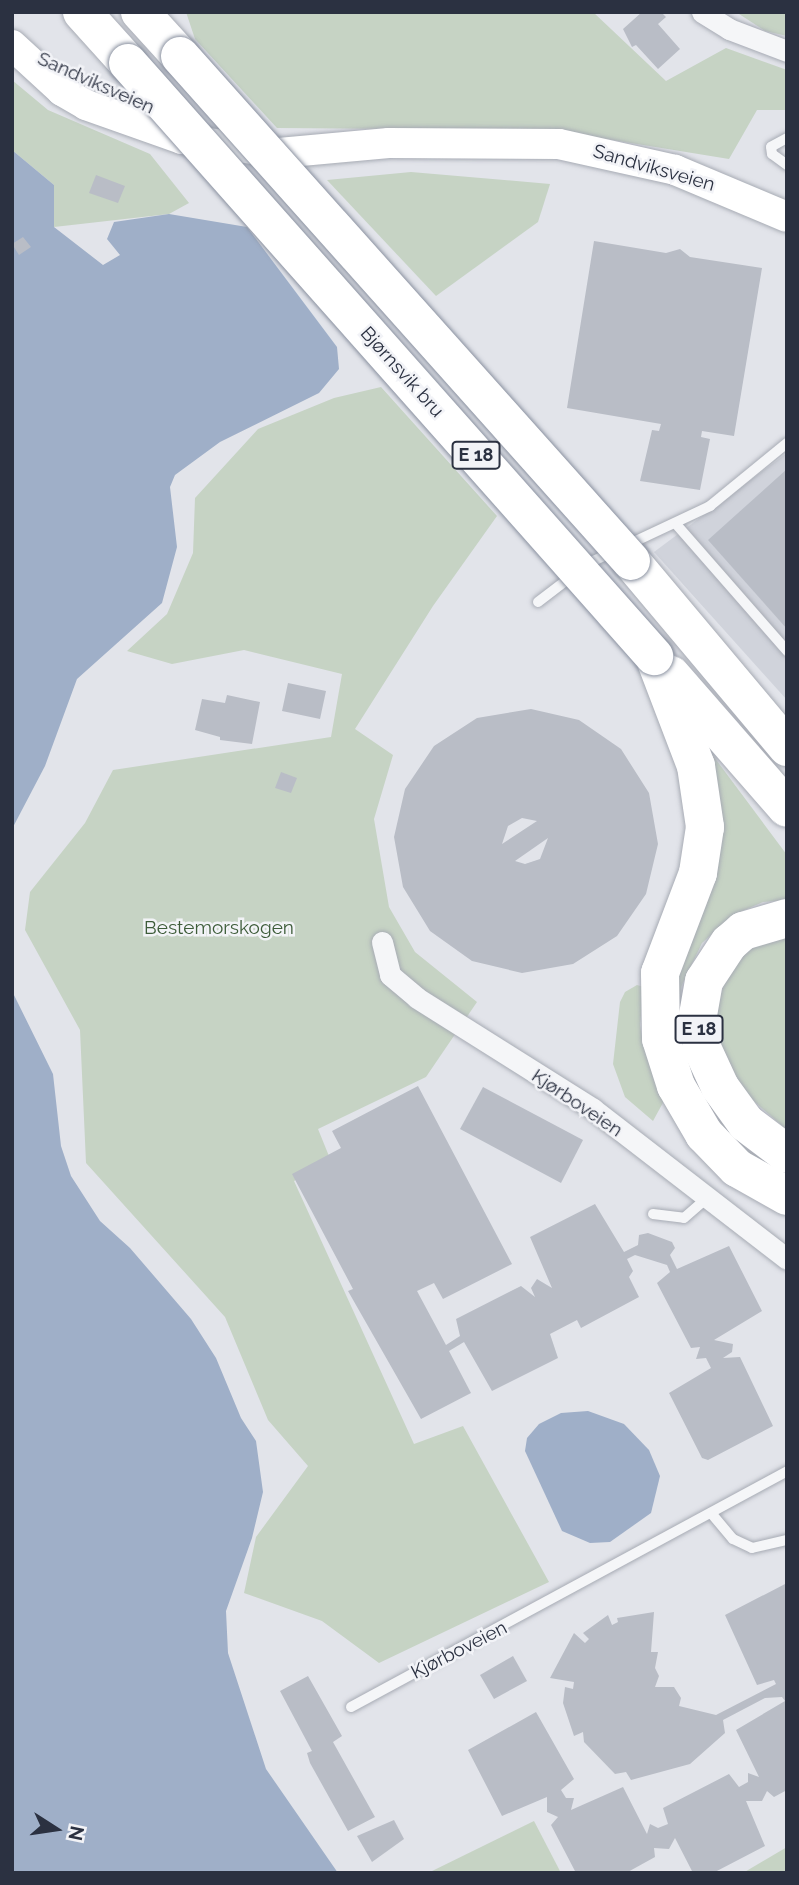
<!DOCTYPE html>
<html>
<head>
<meta charset="utf-8">
<style>
	body { margin:0 }
	#map { position:relative; width:799px; height:1885px; overflow:hidden; background:#e2e4ea; font-family:Raleway,sans-serif }
	div>[style] { position:absolute }
	.built>* { inset:0; background:#d0d3db }
	.green>* { inset:0; background:#c6d3c4 }
	.water>* { inset:0; background:#9fafc8 }
	.building>* { inset:0; background:#b9bdc6 }
	.roads { filter:drop-shadow(0 0 2px #a7abb4) drop-shadow(0 0 2px #a7abb4) }
	.lane>* { height:10px; margin:-5px; padding:0 5px; transform-origin:5px; border-radius:5px; background:#f5f6f8 }
	.street>* { height:21px; margin:-10.5px; padding:0 10.5px; transform-origin:10.5px; border-radius:10.5px; background:#f5f6f8 }
	.secondary>* { height:30px; margin:-15px; padding:0 15px; transform-origin:15px; border-radius:15px; background:#fff }
	.highway>* { height:38px; margin:-19px; padding:0 19px; transform-origin:19px; border-radius:19px; background:#fff }
	.bridges { filter:drop-shadow(0 0 2px #8a91a0) drop-shadow(0 0 2px #8a91a0) }
	.highway-bridge>* { height:38px; margin:-19px; padding:0 19px; transform-origin:19px; border-radius:19px; background:#fff }
	span { translate:-50% -50%; white-space:nowrap; text-align:center; line-height:1.15; -webkit-text-stroke:5px #f2f3f7; paint-order:stroke }
	.shield-label span { padding:2px 5px; background:#f2f3f7; border:2px solid; border-radius:5px; -webkit-text-stroke-width:0 }
	.shield-label { font-size:18px; color:#2b3141; font-weight:700 }
	.street-label { font-size:19px; color:#2b3141 }
	.park-label { font-size:19px; color:#3d5c39 }
	.frame { position:absolute; inset:0; border:14px solid #2b3141; pointer-events:none }
	.north { position:absolute; left:21px; top:1794px; width:70px; height:70px; -webkit-text-stroke:5px #f2f3f7; paint-order:stroke; rotate:102deg; font-size:19px; font-weight:700; line-height:28px; text-align:center; color:#2b3141 }
	.north::after { content:''; display:block; margin:auto; width:24px; height:32px; background:#2b3141; clip-path:polygon(50% 0,100% 100%,50% 72%,0 100%) }
</style>
</head>
<body>
<div id="map">
	<div class="built">
		<div style="clip-path:polygon(787px 453px,787px 700px,654px 552px)"></div>
	</div>
	<div class="green">
		<div style="clip-path:polygon(186px 12px,593px 12px,666px 81px,726px 48px,787px 70px,787px 110px,757px 110px,729px 159px,551px 130px,277px 128px,195px 39px)"></div>
		<div style="clip-path:polygon(736px 12px,787px 12px,787px 36px,765px 31px)"></div>
		<div style="clip-path:polygon(12px 80px,48px 110px,150px 154px,189px 203px,169px 214px,54px 227px,54px 185px,12px 150px)"></div>
		<div style="clip-path:polygon(411px 172px,550px 184px,538px 222px,436px 296px,327px 180px)"></div>
		<div style="clip-path:polygon(381px 387px,497px 516px,433px 606px,355px 729px,393px 755px,374px 819px,389px 907px,415px 952px,477px 1002px,426px 1077px,318px 1129px,331px 1161px,294px 1181px,414px 1444px,463px 1426px,549px 1582px,379px 1663px,322px 1621px,244px 1593px,256px 1537px,308px 1466px,268px 1420px,225px 1317px,86px 1163px,80px 1030px,25px 930px,30px 892px,85px 823px,113px 770px,331px 737px,342px 674px,244px 650px,172px 664px,127px 651px,167px 614px,193px 553px,195px 498px,258px 429px,334px 398px)"></div>
		<div style="clip-path:polygon(714px 757px,787px 855px,787px 900px,763px 902px,733px 915px,702px 943px,681px 987px,676px 1026px,687px 1072px,714px 1116px,743px 1147px,787px 1175px,787px 1182px,755px 1165px,716px 1132px,681px 1075px,668px 1021px,680px 948px,717px 852px,718px 795px,709px 762px)"></div>
		<div style="clip-path:polygon(787px 930px,787px 1130px,740px 1089px,726px 1064px,714px 1020px,729px 965px,766px 934px)"></div>
		<div style="clip-path:polygon(637px 985px,644px 987px,640px 1025px,644px 1048px,665px 1099px,653px 1121px,625px 1097px,613px 1064px,620px 1002px,625px 992px)"></div>
		<div style="clip-path:polygon(534px 1821px,561px 1873px,428px 1873px)"></div>
		<div style="clip-path:polygon(787px 1847px,787px 1873px,743px 1873px)"></div>
	</div>
	<div class="water">
		<div style="clip-path:polygon(12px 150px,54px 185px,54px 227px,103px 265px,120px 255px,107px 239px,114px 222px,169px 214px,247px 227px,337px 347px,339px 369px,319px 393px,220px 442px,175px 475px,170px 487px,177px 547px,162px 603px,77px 679px,45px 766px,12px 829px)"></div>
		<div style="clip-path:polygon(12px 991px,53px 1074px,61px 1146px,71px 1176px,100px 1221px,130px 1248px,191px 1319px,216px 1358px,241px 1418px,256px 1441px,263px 1492px,252px 1538px,226px 1611px,228px 1653px,266px 1769px,338px 1873px,12px 1873px)"></div>
		<div style="clip-path:polygon(588px 1411px,624px 1424px,649px 1450px,660px 1476px,651px 1513px,610px 1542px,590px 1543px,562px 1531px,525px 1451px,527px 1438px,539px 1424px,561px 1413px)"></div>
	</div>
	<div class="building">
		<div style="clip-path:polygon(642px 12px,661px 12px,666px 17px,658px 24px,680px 49px,658px 69px,636px 45px,632px 47px,623px 29px)"></div>
		<div style="clip-path:polygon(96px 175px,125px 186px,118px 203px,89px 193px)"></div>
		<div style="clip-path:polygon(23px 237px,31px 247px,19px 255px,12px 244px)"></div>
		<div style="clip-path:polygon(594px 241px,666px 253px,680px 249px,690px 257px,762px 268px,734px 436px,702px 431px,701px 437px,710px 439px,700px 490px,640px 481px,652px 430px,659px 431px,661px 424px,567px 408px)"></div>
		<div style="clip-path:polygon(787px 469px,787px 629px,708px 540px)"></div>
		<div style="clip-path:polygon(288px 683px,326px 691px,320px 719px,282px 711px)"></div>
		<div style="clip-path:polygon(227px 695px,260px 702px,252px 744px,220px 740px,220px 737px,195px 730px,202px 699px,225px 703px)"></div>
		<div style="clip-path:polygon(evenodd,531px 709px,579px 720px,621px 749px,649px 793px,658px 844px,646px 894px,617px 936px,573px 964px,522px 973px,472px 961px,430px 931px,403px 887px,394px 837px,405px 789px,434px 746px,477px 718px,531px 709px,522px 818px,537px 821px,502px 844px,508px 826px,522px 818px,531px 709px,548px 838px,540px 859px,525px 864px,515px 861px,548px 838px)"></div>
		<div style="clip-path:polygon(281px 772px,297px 778px,291px 793px,275px 788px)"></div>
		<div style="clip-path:polygon(418px 1086px,512px 1264px,443px 1299px,434px 1283px,417px 1291px,446px 1345px,460px 1336px,456px 1319px,521px 1286px,535px 1297px,531px 1288px,537px 1279px,552px 1288px,530px 1237px,595px 1204px,624px 1252px,638px 1245px,639px 1235px,648px 1233px,672px 1242px,675px 1248px,670px 1255px,677px 1269px,729px 1246px,762px 1311px,714px 1340px,733px 1344px,732px 1352px,723px 1358px,740px 1357px,773px 1426px,708px 1460px,702px 1458px,669px 1393px,711px 1368px,706px 1358px,696px 1359px,700px 1347px,691px 1348px,657px 1283px,670px 1272px,667px 1265px,635px 1255px,627px 1259px,633px 1271px,629px 1277px,639px 1297px,581px 1328px,577px 1320px,550px 1334px,558px 1358px,492px 1391px,464px 1342px,449px 1351px,471px 1393px,421px 1419px,348px 1291px,353px 1289px,292px 1174px,341px 1148px,332px 1131px)"></div>
		<div style="clip-path:polygon(483px 1087px,583px 1140px,561px 1183px,460px 1129px)"></div>
		<div style="clip-path:polygon(787px 1583px,787px 1790px,774px 1797px,767px 1791px,762px 1801px,746px 1801px,765px 1846px,713px 1873px,693px 1873px,675px 1838px,669px 1849px,654px 1848px,655px 1857px,626px 1873px,576px 1873px,551px 1825px,558px 1817px,547px 1812px,547px 1797px,502px 1816px,468px 1750px,536px 1712px,574px 1779px,561px 1790px,566px 1798px,574px 1798px,571px 1810px,623px 1787px,647px 1834px,650px 1824px,658px 1828px,668px 1824px,663px 1808px,729px 1774px,739px 1787px,748px 1782px,748px 1773px,759px 1777px,736px 1730px,785px 1701px,782px 1697px,765px 1698px,723px 1720px,725px 1733px,690px 1764px,631px 1780px,626px 1772px,615px 1774px,584px 1742px,583px 1732px,574px 1736px,563px 1703px,565px 1687px,573px 1689px,574px 1682px,550px 1678px,574px 1633px,585px 1643px,589px 1639px,583px 1633px,608px 1615px,612px 1625px,618px 1622px,617px 1618px,654px 1612px,651px 1652px,658px 1652px,655px 1668px,659px 1676px,655px 1687px,674px 1687px,681px 1698px,679px 1706px,716px 1715px,776px 1684px,774px 1680px,757px 1685px,725px 1615px)"></div>
		<div style="clip-path:polygon(513px 1656px,527px 1681px,494px 1699px,480px 1675px)"></div>
		<div style="clip-path:polygon(308px 1676px,342px 1736px,333px 1742px,375px 1817px,348px 1831px,310px 1763px,307px 1753px,312px 1751px,280px 1691px)"></div>
		<div style="clip-path:polygon(394px 1820px,404px 1839px,372px 1862px,357px 1836px)"></div>
	</div>
	<div class="roads">
		<div class="lane">
			<div style="left:787px;top:138px;width:18px;rotate:151deg"></div>
			<div style="left:771px;top:147px;width:7px;rotate:82deg"></div>
			<div style="left:772px;top:154px;width:19px;rotate:36deg"></div>
			<div style="left:676px;top:524px;width:169px;rotate:48.8deg"></div>
			<div style="left:538px;top:602px;width:64px;rotate:-37.4deg"></div>
			<div style="left:589px;top:563px;width:134px;rotate:-25.2deg"></div>
			<div style="left:710px;top:506px;width:99px;rotate:-39.3deg"></div>
			<div style="left:653px;top:1214px;width:31px;rotate:7deg"></div>
			<div style="left:684px;top:1218px;width:30px;rotate:-41deg"></div>
			<div style="left:711px;top:1513px;width:34px;rotate:50deg"></div>
			<div style="left:733px;top:1539px;width:21px;rotate:25deg"></div>
			<div style="left:752px;top:1548px;width:36px;rotate:-13deg"></div>
			<div style="left:351px;top:1707px;width:496px;rotate:-28.4deg"></div>
		</div>
		<div class="street">
			<div style="left:702px;top:12px;width:32px;rotate:32deg"></div>
			<div style="left:729px;top:29px;width:62px;rotate:20.8deg"></div>
			<div style="left:382px;top:942px;width:34px;rotate:76deg"></div>
			<div style="left:390px;top:975px;width:35px;rotate:40deg"></div>
			<div style="left:417px;top:998px;width:208px;rotate:32.2deg"></div>
			<div style="left:593px;top:1109px;width:245px;rotate:37.7deg"></div>
		</div>
		<div class="secondary">
			<div style="left:12px;top:45px;width:68px;rotate:42.6deg"></div>
			<div style="left:62px;top:91px;width:28px;rotate:30deg"></div>
			<div style="left:86px;top:105px;width:102px;rotate:19.5deg"></div>
			<div style="left:182px;top:139px;width:98px;rotate:8.2deg"></div>
			<div style="left:279px;top:153px;width:110px;rotate:-5.2deg"></div>
			<div style="left:389px;top:143px;width:170px;rotate:0.3deg"></div>
			<div style="left:559px;top:144px;width:119px;rotate:12.6deg"></div>
			<div style="left:675px;top:170px;width:121px;rotate:22.8deg"></div>
		</div>
		<div class="highway">
			<div style="left:82px;top:12px;width:69px;rotate:48deg"></div>
			<div style="left:140px;top:12px;width:59px;rotate:47.7deg"></div>
			<div style="left:631px;top:561px;width:243px;rotate:50deg"></div>
			<div style="left:654px;top:656px;width:118px;rotate:69.1deg"></div>
			<div style="left:696px;top:766px;width:62px;rotate:81.6deg"></div>
			<div style="left:705px;top:827px;width:47px;rotate:98.7deg"></div>
			<div style="left:698px;top:873px;width:107px;rotate:110.8deg"></div>
			<div style="left:660px;top:973px;width:66px;rotate:89.1deg"></div>
			<div style="left:661px;top:1039px;width:49px;rotate:72.3deg"></div>
			<div style="left:676px;top:1086px;width:56px;rotate:59.7deg"></div>
			<div style="left:704px;top:1134px;width:47px;rotate:45.9deg"></div>
			<div style="left:737px;top:1168px;width:57px;rotate:29.2deg"></div>
			<div style="left:671px;top:675px;width:176px;rotate:48.9deg"></div>
			<div style="left:787px;top:918px;width:46px;rotate:163.5deg"></div>
			<div style="left:743px;top:931px;width:18px;rotate:139deg"></div>
			<div style="left:729px;top:943px;width:45px;rotate:123.3deg"></div>
			<div style="left:704px;top:981px;width:35px;rotate:100deg"></div>
			<div style="left:698px;top:1015px;width:33px;rotate:83deg"></div>
			<div style="left:702px;top:1048px;width:43px;rotate:65.2deg"></div>
			<div style="left:720px;top:1087px;width:44px;rotate:54.2deg"></div>
			<div style="left:746px;top:1123px;width:51px;rotate:37.1deg"></div>
		</div>
	</div>
	<div class="bridges">
		<div class="highway-bridge">
			<div style="left:180px;top:56px;width:677px;rotate:48.23deg"></div>
			<div style="left:128px;top:63px;width:793px;rotate:48.43deg"></div>
		</div>
	</div>
	<div class="shield-label">
		<span style="left:476px;top:455px">E 18</span>
		<span style="left:699px;top:1029px">E 18</span>
	</div>
	<div class="street-label">
		<span style="left:96px;top:83px;rotate:24deg">Sandviksveien</span>
		<span style="left:654px;top:168px;rotate:16deg">Sandviksveien</span>
		<span style="left:402px;top:372px;rotate:48deg">Bjørnsvik bru</span>
		<span style="left:577px;top:1103px;rotate:34deg">Kjørboveien</span>
		<span style="left:459px;top:1650px;rotate:-27deg">Kjørboveien</span>
	</div>
	<div class="park-label">
		<span style="left:219px;top:928px">Bestemorskogen</span>
	</div>
	<div class="frame"></div>
	<div class="north">N</div>
</div>
</body>
</html>
